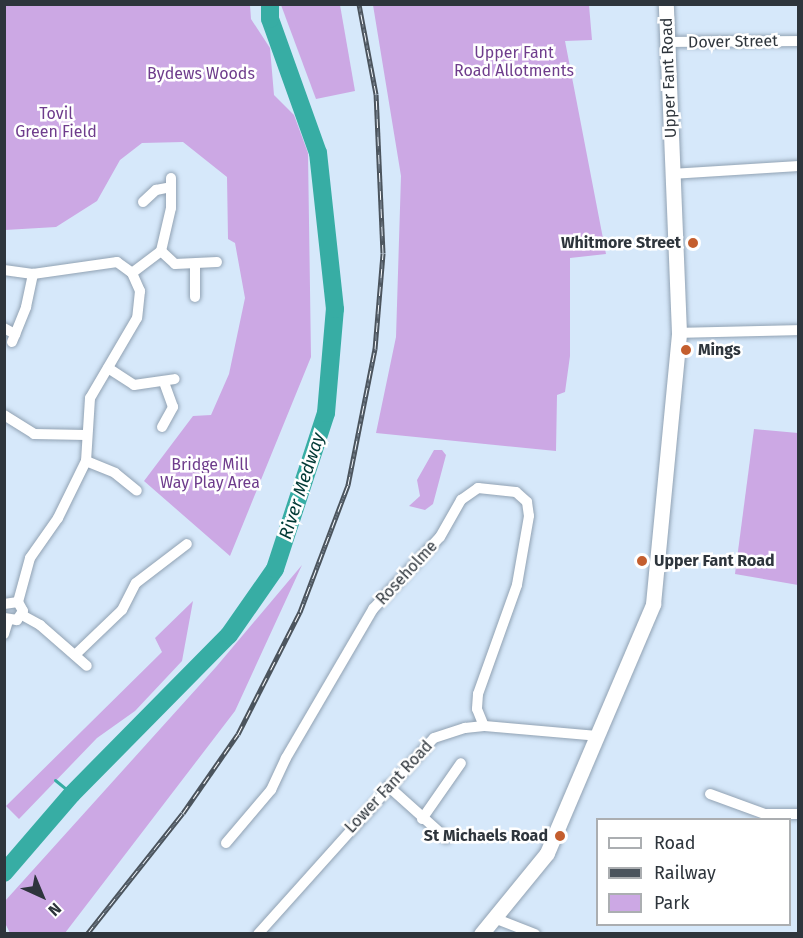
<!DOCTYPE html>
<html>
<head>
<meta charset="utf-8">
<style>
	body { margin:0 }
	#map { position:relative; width:803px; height:938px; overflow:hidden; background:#d6e8fa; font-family:"Fira Sans",sans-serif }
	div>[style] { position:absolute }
	.green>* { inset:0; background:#cca8e4 }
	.stream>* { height:3px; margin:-1.5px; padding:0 1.5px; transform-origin:1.5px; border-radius:1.5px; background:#37ada4 }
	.river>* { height:18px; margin:-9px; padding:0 9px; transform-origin:9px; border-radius:9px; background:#37ada4 }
	.roads { filter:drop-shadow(0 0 2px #91a2b3) drop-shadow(0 0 2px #91a2b3) }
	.street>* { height:10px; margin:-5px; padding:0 5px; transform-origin:5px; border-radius:5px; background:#fff }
	.secondary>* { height:15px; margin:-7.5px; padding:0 7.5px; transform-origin:7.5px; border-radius:7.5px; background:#fff }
	.rail>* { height:5px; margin-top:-2.5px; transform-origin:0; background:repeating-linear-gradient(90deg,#fff 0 9px,#4b545d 0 18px); box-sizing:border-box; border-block:2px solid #4b545d }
	.dots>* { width:16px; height:16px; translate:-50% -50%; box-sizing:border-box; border:3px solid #fff; border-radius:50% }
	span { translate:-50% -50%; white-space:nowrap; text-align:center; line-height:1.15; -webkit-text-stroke:5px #fff; paint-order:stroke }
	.street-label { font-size:16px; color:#2e353c }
	.park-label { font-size:16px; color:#6e3c8c }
	.poi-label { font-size:16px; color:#2e353c; font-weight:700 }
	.right { translate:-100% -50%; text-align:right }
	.left { translate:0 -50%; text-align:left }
	.water-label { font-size:18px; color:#013935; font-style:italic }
	.frame { position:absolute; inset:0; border:6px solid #2e353c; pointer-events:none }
	.legend { position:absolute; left:596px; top:818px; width:195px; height:108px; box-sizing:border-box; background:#fff; border:2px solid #abaeb1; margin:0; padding:8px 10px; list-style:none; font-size:18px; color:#2e353c }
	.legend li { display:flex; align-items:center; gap:12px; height:30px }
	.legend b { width:30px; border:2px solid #abaeb1 }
	.north { position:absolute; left:12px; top:866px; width:60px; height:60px; -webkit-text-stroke:4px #fff; paint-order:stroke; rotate:136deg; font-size:16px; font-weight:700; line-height:24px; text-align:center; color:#2e353c }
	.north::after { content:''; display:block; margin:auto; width:21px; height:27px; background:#2e353c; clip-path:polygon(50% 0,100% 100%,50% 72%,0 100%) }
</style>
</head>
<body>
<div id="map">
	<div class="green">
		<div style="clip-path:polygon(4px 5px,250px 5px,251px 19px,270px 48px,274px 95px,294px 115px,308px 153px,311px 357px,230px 556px,144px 481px,193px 416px,211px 415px,229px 374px,245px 298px,235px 243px,228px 239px,227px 177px,183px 142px,142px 143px,120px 160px,97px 201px,56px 227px,5px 230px)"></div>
		<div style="clip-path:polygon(281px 5px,340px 5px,355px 91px,316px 99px)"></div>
		<div style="clip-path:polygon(373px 5px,589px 5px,592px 40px,565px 41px,606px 254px,570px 258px,570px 356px,565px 392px,557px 395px,556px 451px,376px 433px,396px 337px,401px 176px)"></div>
		<div style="clip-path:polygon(754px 429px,798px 433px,798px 585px,735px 574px)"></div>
		<div style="clip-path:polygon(434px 450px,442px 450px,446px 455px,433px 504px,425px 510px,409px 506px,420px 496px,417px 480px)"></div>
		<div style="clip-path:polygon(302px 565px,235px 711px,65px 933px,10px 933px,5px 923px,5px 901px,216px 667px)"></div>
		<div style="clip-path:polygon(193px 601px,182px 661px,135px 711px,97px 738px,19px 819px,6px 806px,162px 652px,155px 638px)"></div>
	</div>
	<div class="stream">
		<div style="left:55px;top:780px;width:22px;rotate:39deg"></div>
	</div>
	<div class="river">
		<div style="left:4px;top:873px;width:104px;rotate:-49.3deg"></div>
		<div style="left:72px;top:794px;width:223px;rotate:-45.4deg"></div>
		<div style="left:229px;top:635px;width:80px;rotate:-55.1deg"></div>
		<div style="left:275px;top:569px;width:164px;rotate:-71.9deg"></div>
		<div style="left:326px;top:413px;width:104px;rotate:-85.1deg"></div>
		<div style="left:335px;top:309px;width:157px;rotate:-96.2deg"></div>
		<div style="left:318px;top:153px;width:142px;rotate:-109.7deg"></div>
		<div style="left:270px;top:19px;width:15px;rotate:-90deg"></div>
	</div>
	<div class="roads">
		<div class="street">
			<div style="left:668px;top:42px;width:130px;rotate:-0.4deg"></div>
			<div style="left:672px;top:174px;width:126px;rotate:-3.6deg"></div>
			<div style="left:143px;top:202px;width:18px;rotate:-43deg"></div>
			<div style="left:156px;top:190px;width:15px;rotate:-11deg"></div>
			<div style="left:161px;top:251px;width:19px;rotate:43deg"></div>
			<div style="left:175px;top:264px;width:42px;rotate:-2.7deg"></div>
			<div style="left:4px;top:270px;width:29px;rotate:8deg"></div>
			<div style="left:33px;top:274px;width:85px;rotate:-8.1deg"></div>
			<div style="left:117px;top:262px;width:19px;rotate:36deg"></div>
			<div style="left:132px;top:273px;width:20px;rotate:66deg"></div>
			<div style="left:140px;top:291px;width:27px;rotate:96deg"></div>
			<div style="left:137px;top:318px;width:93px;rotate:120.4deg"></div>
			<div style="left:90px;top:398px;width:63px;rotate:93.6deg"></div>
			<div style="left:86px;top:461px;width:64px;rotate:116.2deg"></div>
			<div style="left:58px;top:518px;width:49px;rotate:125deg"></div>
			<div style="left:30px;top:558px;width:46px;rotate:105.3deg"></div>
			<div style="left:132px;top:273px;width:36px;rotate:-37deg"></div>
			<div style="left:161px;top:251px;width:44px;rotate:-76.9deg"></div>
			<div style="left:171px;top:208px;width:30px;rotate:-90deg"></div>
			<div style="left:195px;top:297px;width:33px;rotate:-90deg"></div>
			<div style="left:4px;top:328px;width:13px;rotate:29deg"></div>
			<div style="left:679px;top:333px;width:119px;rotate:-1.4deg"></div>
			<div style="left:12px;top:342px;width:38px;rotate:-68deg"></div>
			<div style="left:26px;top:307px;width:34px;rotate:-78deg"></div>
			<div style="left:108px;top:368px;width:31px;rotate:33deg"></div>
			<div style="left:134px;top:385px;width:41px;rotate:-8.3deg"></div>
			<div style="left:4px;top:415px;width:36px;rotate:32deg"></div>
			<div style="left:34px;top:434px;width:52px;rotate:1.1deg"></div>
			<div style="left:162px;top:427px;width:23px;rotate:-61deg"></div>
			<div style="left:173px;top:407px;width:27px;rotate:-110deg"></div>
			<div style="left:86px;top:461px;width:31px;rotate:22deg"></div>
			<div style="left:115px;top:473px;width:28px;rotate:39deg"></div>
			<div style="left:4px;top:604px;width:14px;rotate:-8deg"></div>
			<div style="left:18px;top:602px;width:10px;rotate:61deg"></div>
			<div style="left:23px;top:611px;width:11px;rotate:124deg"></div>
			<div style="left:17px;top:620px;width:13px;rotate:-171deg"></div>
			<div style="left:22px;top:615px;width:21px;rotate:29deg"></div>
			<div style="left:40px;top:625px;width:62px;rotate:41.1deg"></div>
			<div style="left:4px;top:634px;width:14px;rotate:-73deg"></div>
			<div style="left:75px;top:655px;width:65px;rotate:-43.8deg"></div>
			<div style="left:122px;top:610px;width:30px;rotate:-63deg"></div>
			<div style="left:136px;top:583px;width:64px;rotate:-37.4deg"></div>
			<div style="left:388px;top:786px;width:78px;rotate:41.9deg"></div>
			<div style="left:710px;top:794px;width:59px;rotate:20deg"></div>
			<div style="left:765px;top:814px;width:33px"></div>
			<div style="left:422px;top:819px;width:68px;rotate:-55.1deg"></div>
			<div style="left:226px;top:843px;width:70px;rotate:-49.7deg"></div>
			<div style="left:271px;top:790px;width:35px;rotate:-65deg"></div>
			<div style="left:286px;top:758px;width:173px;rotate:-59.7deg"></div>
			<div style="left:373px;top:609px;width:98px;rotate:-47.1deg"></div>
			<div style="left:440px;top:537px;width:43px;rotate:-60.4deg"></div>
			<div style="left:461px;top:500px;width:21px;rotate:-35deg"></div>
			<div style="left:478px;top:488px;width:38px;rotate:6deg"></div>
			<div style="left:516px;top:492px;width:15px;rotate:42deg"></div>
			<div style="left:527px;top:502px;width:14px;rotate:82deg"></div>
			<div style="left:529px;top:516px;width:70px;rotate:99.9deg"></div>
			<div style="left:517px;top:585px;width:116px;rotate:109.7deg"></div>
			<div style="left:478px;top:694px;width:15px;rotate:94deg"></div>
			<div style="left:477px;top:709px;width:18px;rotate:68deg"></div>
			<div style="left:494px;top:918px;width:44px;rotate:21.3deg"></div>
			<div style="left:258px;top:934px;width:263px;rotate:-48.1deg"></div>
			<div style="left:434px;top:738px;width:33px;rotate:-18deg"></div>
			<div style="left:465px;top:728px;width:19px;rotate:-6deg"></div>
			<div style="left:484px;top:726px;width:114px;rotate:5deg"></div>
		</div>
		<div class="secondary">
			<div style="left:481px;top:934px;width:104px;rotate:-50.8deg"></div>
			<div style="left:547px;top:853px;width:271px;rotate:-66.9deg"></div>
			<div style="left:653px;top:604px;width:272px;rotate:-84.5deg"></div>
			<div style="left:679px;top:333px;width:329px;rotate:-92.3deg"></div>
		</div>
	</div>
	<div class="rail">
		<div style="left:87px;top:934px;width:154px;rotate:-51.6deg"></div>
		<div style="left:183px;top:813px;width:96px;rotate:-55.2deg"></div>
		<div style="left:238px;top:734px;width:137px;rotate:-63.1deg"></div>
		<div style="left:300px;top:612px;width:136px;rotate:-69.3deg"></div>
		<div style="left:348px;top:485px;width:139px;rotate:-78.8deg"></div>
		<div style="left:375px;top:349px;width:96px;rotate:-85.2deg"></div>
		<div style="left:383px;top:253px;width:159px;rotate:-92.5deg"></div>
		<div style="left:376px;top:94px;width:92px;rotate:-100.7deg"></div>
	</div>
	<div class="dots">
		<div style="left:693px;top:243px;background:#c45e2e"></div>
		<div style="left:686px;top:350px;background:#c45e2e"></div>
		<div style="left:642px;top:561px;background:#c45e2e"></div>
		<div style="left:560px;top:836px;background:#c45e2e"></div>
	</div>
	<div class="street-label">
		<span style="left:733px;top:42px;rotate:-1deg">Dover Street</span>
		<span style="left:669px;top:78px;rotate:-92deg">Upper Fant Road</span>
		<span style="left:407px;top:573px;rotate:-47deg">Roseholme</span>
		<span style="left:389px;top:787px;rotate:-47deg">Lower Fant Road</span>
	</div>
	<div class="park-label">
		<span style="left:514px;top:62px">Upper Fant<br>Road Allotments</span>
		<span style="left:201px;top:74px">Bydews Woods</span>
		<span style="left:56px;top:123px">Tovil<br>Green Field</span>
		<span style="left:210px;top:474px">Bridge Mill<br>Way Play Area</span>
	</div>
	<div class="poi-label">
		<span class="right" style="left:681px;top:243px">Whitmore Street</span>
		<span class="left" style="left:698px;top:350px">Mings</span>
		<span class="left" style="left:654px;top:561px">Upper Fant Road</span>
		<span class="right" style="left:548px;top:836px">St Michaels Road</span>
	</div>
	<div class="water-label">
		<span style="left:302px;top:486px;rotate:-72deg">River Medway</span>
	</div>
	<div class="frame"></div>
	<ul class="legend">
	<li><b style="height:8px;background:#fff"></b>Road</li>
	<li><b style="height:8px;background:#4b545d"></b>Railway</li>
	<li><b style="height:16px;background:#cca8e4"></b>Park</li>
	</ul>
	<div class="north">N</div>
</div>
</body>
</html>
